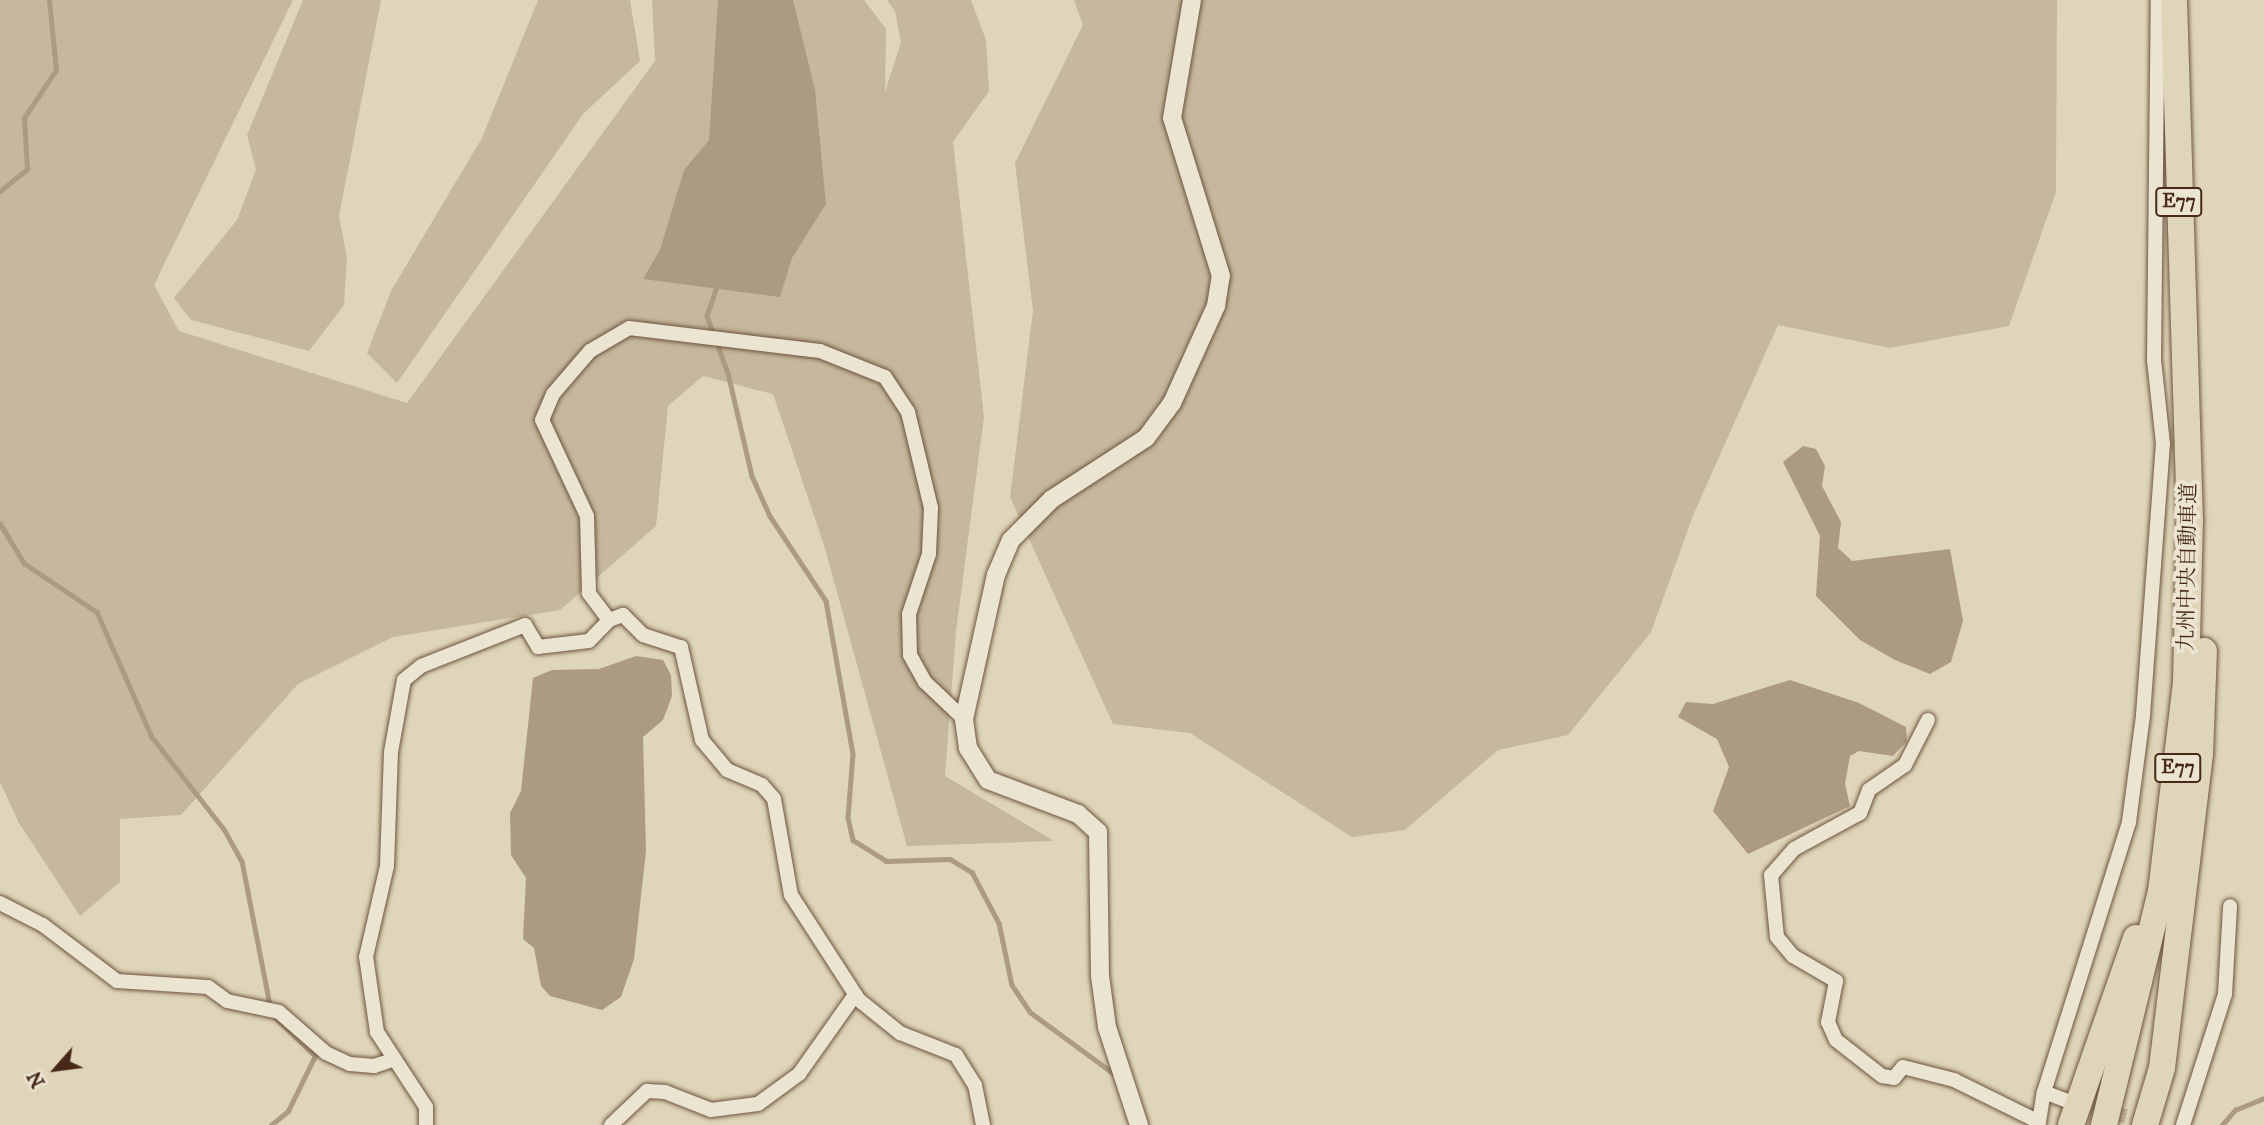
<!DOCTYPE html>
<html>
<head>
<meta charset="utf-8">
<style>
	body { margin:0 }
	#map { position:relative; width:2264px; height:1125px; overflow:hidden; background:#dfd5b8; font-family:"IM FELL DW Pica","Noto Serif JP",serif }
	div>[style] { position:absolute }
	.green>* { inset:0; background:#c5b89d }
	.water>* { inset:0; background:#ac9a82 }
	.stream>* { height:4.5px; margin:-2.25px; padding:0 2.25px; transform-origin:2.25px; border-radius:2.25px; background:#ac9a82 }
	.minor-tunnel>* { height:14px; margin-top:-7px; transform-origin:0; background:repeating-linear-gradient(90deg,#c1b298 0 14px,transparent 0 21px) }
	.roads { filter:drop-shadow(0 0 2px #6e5340) drop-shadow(0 0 2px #6e5340) }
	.minor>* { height:14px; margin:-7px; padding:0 7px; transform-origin:7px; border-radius:7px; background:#eae4d1 }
	.tertiary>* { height:18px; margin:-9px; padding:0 9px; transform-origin:9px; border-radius:9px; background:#eae4d1 }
	.motorway>* { height:26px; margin:-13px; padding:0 13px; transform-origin:13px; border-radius:13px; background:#dfd5b8 }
	span { translate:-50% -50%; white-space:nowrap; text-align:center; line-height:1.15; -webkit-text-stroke:7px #eae4d1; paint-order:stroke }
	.shield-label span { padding:2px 5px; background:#eae4d1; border:2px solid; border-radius:5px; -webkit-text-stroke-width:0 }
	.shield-label { font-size:19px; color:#482818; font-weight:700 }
	.street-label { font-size:21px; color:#482818 }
	.north { position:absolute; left:21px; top:1034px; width:70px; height:70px; -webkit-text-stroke:5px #eae4d1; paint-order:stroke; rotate:242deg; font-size:19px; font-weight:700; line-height:28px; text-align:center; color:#482818 }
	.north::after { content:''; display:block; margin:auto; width:24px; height:32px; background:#482818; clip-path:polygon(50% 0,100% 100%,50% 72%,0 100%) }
</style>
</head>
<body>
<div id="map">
	<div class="green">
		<div style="clip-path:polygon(0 0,293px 0,154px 285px,179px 331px,407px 403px,655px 61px,652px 0,864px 0,886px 29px,885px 92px,901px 42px,895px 11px,887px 0,971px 0,986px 40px,989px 91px,953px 142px,984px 417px,956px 631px,945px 776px,1054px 841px,907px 846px,824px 545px,773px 394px,703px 376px,668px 406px,656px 526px,560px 610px,393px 637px,298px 684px,181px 815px,120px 819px,120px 882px,80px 916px,19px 823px,0 782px)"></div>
		<div style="clip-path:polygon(303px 0,381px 0,339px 216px,347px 258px,344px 305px,309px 351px,191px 320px,174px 298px,237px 220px,256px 170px,247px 135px)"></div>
		<div style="clip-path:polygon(538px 0,630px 0,640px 61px,583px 114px,397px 383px,367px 353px,391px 291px,482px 138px)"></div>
		<div style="clip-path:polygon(1074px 0,2057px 0,2056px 192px,2009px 326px,1890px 348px,1778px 325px,1694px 513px,1651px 632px,1568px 735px,1498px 750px,1405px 830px,1352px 837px,1190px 733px,1113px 724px,1010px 497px,1033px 311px,1015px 163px,1083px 25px)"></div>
	</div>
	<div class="water">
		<div style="clip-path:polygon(718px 0,793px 0,815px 90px,826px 204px,792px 258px,780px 297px,643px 279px,660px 250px,684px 170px,709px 140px)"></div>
		<div style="clip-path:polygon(1803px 446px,1816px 449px,1825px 466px,1822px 486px,1841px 522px,1838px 548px,1852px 561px,1950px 549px,1963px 621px,1951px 662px,1930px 674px,1895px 660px,1860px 640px,1816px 596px,1820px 536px,1783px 462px)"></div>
		<div style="clip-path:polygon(636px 656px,663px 660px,671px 675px,672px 696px,663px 720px,643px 737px,646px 851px,634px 959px,621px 997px,602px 1010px,550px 996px,541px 986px,534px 948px,523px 939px,526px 878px,511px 855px,510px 813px,521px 791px,533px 678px,552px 670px,599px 669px)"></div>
		<div style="clip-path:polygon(1790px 680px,1859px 703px,1906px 727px,1907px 741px,1893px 756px,1859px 751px,1850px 756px,1845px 784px,1850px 806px,1748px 854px,1713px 811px,1729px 767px,1717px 739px,1678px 717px,1686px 702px,1713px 704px)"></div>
	</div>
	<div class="stream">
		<div style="left:0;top:191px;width:35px;rotate:-39deg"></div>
		<div style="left:27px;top:169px;width:51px;rotate:-93.4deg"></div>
		<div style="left:24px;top:118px;width:58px;rotate:-56.3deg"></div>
		<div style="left:56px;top:70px;width:70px;rotate:-95.7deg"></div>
		<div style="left:718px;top:284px;width:34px;rotate:109deg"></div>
		<div style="left:707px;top:316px;width:61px;rotate:69.8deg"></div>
		<div style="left:728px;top:373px;width:106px;rotate:76.9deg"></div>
		<div style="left:752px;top:476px;width:44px;rotate:65.8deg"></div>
		<div style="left:770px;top:516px;width:102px;rotate:56.6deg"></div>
		<div style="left:826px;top:601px;width:155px;rotate:80deg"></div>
		<div style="left:853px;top:754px;width:64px;rotate:94.5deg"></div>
		<div style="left:848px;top:818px;width:23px;rotate:77deg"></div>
		<div style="left:853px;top:840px;width:39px;rotate:32deg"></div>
		<div style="left:886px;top:861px;width:64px;rotate:-1.8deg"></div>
		<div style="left:950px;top:859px;width:26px;rotate:31deg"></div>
		<div style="left:972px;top:872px;width:58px;rotate:62.1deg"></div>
		<div style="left:999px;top:923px;width:63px;rotate:78.2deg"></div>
		<div style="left:1012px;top:985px;width:32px;rotate:56deg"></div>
		<div style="left:1030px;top:1012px;width:103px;rotate:36.3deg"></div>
		<div style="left:0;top:523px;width:47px;rotate:59deg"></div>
		<div style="left:24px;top:563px;width:88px;rotate:33.9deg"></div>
		<div style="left:97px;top:612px;width:137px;rotate:66.3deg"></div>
		<div style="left:152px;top:737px;width:117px;rotate:52deg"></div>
		<div style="left:224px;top:829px;width:37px;rotate:61deg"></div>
		<div style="left:242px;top:861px;width:147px;rotate:79deg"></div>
		<div style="left:271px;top:1125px;width:22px;rotate:-39deg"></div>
		<div style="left:288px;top:1111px;width:61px;rotate:-63.9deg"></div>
		<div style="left:315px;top:1056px;width:58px;rotate:-136.4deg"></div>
		<div style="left:2222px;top:1125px;width:20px;rotate:-49deg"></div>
		<div style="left:2235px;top:1110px;width:31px;rotate:-22deg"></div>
	</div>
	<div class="minor-tunnel">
		<div style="left:2072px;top:1102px;width:82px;rotate:14.9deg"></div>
	</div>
	<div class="roads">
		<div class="minor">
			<div style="left:609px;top:620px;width:34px;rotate:-127deg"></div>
			<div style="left:589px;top:593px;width:77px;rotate:-91.5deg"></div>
			<div style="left:587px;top:516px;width:106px;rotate:-115.1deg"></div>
			<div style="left:542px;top:420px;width:28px;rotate:-67deg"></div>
			<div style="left:553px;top:394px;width:57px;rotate:-49.3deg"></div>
			<div style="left:590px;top:351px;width:45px;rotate:-30.5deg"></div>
			<div style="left:629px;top:328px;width:192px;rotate:6.9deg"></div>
			<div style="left:820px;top:351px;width:70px;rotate:21.8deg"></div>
			<div style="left:885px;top:377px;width:42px;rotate:56.7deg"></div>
			<div style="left:908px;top:412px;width:99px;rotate:76.5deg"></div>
			<div style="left:931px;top:508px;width:46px;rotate:92.5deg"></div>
			<div style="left:929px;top:554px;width:63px;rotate:108.4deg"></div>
			<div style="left:909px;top:614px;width:41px;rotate:88.6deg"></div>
			<div style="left:910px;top:655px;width:31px;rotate:61deg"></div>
			<div style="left:925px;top:682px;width:54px;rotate:43.5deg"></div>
			<div style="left:1928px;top:720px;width:51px;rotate:117.1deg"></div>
			<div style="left:1905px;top:765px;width:44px;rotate:145.2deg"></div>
			<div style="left:1869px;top:790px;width:25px;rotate:111deg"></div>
			<div style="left:1860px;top:813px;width:75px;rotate:151.4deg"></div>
			<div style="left:1794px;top:849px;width:35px;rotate:131deg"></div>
			<div style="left:1771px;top:875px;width:62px;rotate:84.5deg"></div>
			<div style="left:1777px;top:937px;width:25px;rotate:50deg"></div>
			<div style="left:1793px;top:956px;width:50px;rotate:30.2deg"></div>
			<div style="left:1836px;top:981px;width:42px;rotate:101deg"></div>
			<div style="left:1828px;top:1022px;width:20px;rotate:66deg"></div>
			<div style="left:1836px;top:1040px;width:58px;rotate:38deg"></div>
			<div style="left:1882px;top:1076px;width:12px;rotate:9deg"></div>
			<div style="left:1894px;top:1078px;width:14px;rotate:-51deg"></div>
			<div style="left:1903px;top:1067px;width:53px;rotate:14.3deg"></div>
			<div style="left:1954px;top:1080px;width:95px;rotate:26.3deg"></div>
			<div style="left:2039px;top:1122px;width:30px;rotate:-81deg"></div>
			<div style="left:2044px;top:1092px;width:26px;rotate:21deg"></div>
			<div style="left:0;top:903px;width:48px;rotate:27.1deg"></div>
			<div style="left:43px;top:925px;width:93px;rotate:37.1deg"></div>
			<div style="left:117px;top:981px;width:91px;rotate:3.8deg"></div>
			<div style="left:208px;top:987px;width:24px;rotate:36deg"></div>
			<div style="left:227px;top:1001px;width:53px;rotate:11.9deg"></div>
			<div style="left:279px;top:1012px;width:62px;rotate:41.1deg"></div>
			<div style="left:326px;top:1053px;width:26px;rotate:25deg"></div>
			<div style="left:350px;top:1064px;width:24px;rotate:5deg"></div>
			<div style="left:374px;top:1066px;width:19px;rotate:-18deg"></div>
			<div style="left:2044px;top:1092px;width:283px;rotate:-72.5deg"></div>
			<div style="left:2129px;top:822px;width:108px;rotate:-82.5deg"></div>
			<div style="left:2143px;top:715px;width:272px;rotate:-85.8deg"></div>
			<div style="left:2163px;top:444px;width:84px;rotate:-96.1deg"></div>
			<div style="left:2154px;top:360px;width:360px;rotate:-89.4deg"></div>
			<div style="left:426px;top:1125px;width:18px;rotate:-90deg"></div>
			<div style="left:426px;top:1107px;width:90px;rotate:-123.2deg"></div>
			<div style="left:377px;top:1032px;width:76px;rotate:-98.3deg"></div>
			<div style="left:366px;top:957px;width:93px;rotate:-77deg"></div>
			<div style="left:387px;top:866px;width:114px;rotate:-88deg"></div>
			<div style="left:391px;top:752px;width:73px;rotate:-79.8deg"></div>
			<div style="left:404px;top:680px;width:22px;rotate:-39deg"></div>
			<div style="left:421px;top:666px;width:112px;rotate:-21.5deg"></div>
			<div style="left:525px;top:625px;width:26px;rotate:59deg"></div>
			<div style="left:538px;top:647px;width:51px;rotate:-6.7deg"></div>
			<div style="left:589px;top:641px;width:29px;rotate:-46deg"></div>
			<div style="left:609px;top:620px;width:15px;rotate:-20deg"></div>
			<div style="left:623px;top:615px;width:28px;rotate:45deg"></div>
			<div style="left:643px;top:635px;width:40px;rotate:18deg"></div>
			<div style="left:681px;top:647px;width:95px;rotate:77.3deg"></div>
			<div style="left:702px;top:740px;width:39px;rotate:50deg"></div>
			<div style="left:727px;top:770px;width:38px;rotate:23deg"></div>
			<div style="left:762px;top:785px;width:18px;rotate:49deg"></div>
			<div style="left:774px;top:799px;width:97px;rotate:80deg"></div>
			<div style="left:791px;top:895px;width:125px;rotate:57.1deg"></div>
			<div style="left:859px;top:1000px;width:53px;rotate:38.8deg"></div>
			<div style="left:900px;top:1033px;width:60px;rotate:21.4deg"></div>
			<div style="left:956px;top:1055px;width:36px;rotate:58deg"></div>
			<div style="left:975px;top:1085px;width:41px;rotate:78.7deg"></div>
			<div style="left:611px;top:1125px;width:50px;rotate:-43.4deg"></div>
			<div style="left:647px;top:1091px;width:18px;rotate:3deg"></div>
			<div style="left:665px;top:1092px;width:49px;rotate:21.4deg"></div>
			<div style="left:711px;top:1110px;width:47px;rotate:-7.3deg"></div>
			<div style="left:758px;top:1104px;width:51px;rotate:-36.2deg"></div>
			<div style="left:799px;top:1074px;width:97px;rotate:-54.7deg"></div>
			<div style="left:2183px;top:1125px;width:138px;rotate:-72.2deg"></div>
			<div style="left:2225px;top:994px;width:88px;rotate:-86.7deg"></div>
		</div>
		<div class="tertiary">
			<div style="left:1139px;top:1125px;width:103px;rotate:-108.1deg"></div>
			<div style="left:1107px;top:1027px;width:51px;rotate:-97.8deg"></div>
			<div style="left:1100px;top:976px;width:144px;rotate:-90.8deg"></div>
			<div style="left:1098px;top:832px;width:27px;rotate:-138deg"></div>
			<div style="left:1078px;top:814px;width:96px;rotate:-159.3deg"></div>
			<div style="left:988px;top:780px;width:38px;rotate:-122deg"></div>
			<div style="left:968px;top:748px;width:29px;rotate:-98deg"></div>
			<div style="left:964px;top:719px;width:148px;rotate:-77.5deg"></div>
			<div style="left:996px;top:575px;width:38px;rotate:-67deg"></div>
			<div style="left:1011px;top:540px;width:58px;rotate:-45deg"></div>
			<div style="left:1052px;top:499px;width:112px;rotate:-33deg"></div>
			<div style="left:1146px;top:438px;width:44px;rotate:-53.4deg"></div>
			<div style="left:1172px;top:403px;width:107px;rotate:-65.6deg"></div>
			<div style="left:1216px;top:306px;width:30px;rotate:-81deg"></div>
			<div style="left:1221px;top:276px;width:165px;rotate:-107.2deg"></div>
			<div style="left:1172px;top:118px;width:120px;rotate:-80.4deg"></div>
		</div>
		<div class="motorway">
			<div style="left:2071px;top:1125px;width:198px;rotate:-70.8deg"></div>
			<div style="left:2104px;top:1125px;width:240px;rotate:-76.3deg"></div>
			<div style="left:2161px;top:892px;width:212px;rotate:-83.2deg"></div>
			<div style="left:2186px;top:681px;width:160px;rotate:-88.6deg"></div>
			<div style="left:2190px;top:521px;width:521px;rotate:-91.76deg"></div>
			<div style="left:2145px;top:1125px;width:59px;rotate:-73.4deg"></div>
			<div style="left:2162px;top:1068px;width:316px;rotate:-83.1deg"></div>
			<div style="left:2200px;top:754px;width:103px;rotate:-87.8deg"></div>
		</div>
	</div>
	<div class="shield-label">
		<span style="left:2179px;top:202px">E77</span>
		<span style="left:2178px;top:768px">E77</span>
	</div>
	<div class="street-label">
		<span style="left:2188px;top:567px;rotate:-89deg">九州中央自動車道</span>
	</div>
	<div class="north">N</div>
</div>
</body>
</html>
